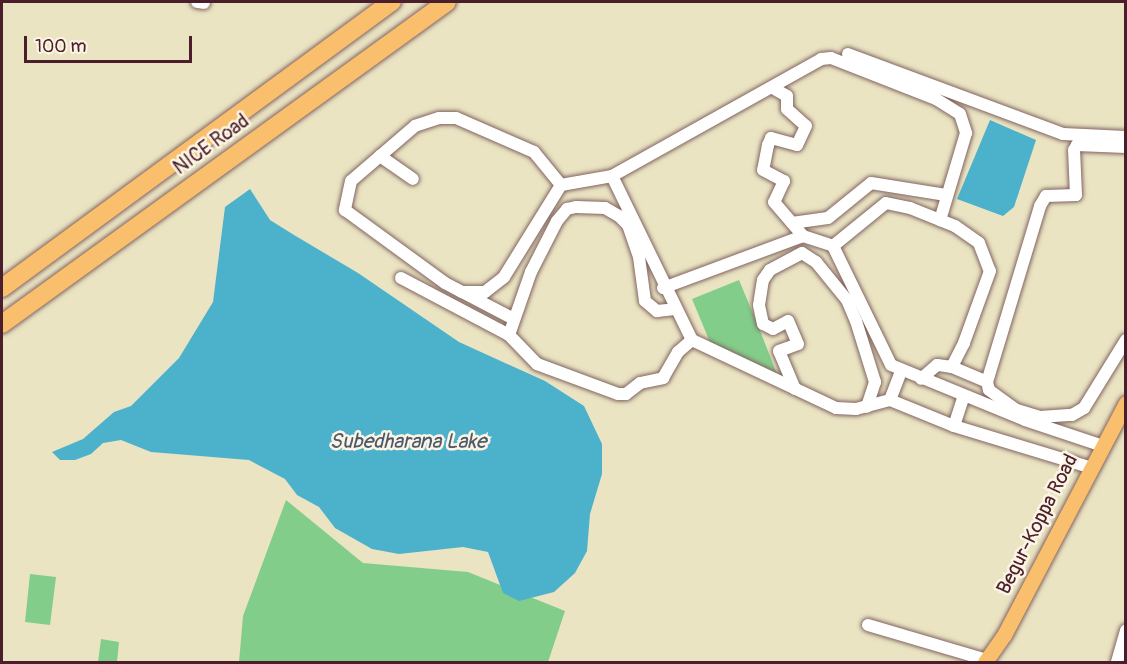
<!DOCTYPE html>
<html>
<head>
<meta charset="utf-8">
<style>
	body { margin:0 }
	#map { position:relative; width:1127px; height:664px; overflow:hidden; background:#eae4c3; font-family:Pangolin,sans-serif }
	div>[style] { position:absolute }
	.green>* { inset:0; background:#83cd8a }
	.water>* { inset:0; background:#4cb1cb }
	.roads { filter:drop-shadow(0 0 2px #826460) drop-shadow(0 0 2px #826460) }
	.minor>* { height:12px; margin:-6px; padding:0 6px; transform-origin:6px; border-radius:6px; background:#fff }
	.major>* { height:15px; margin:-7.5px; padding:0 7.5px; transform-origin:7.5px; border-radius:7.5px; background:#f9bf6d }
	.highway>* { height:18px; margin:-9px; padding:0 9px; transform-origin:9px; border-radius:9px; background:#f9bf6d }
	span { translate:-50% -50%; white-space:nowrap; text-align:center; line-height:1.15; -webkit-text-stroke:5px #fcf5e5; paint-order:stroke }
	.street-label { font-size:20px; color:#4a1f2b }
	.water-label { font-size:21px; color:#4b596b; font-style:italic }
	.frame { position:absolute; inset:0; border:3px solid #4a1f2b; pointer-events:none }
	.scale { position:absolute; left:24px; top:36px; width:168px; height:27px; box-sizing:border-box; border:3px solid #4a1f2b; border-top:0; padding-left:8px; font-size:18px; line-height:21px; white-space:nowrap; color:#4a1f2b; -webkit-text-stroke:4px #fcf5e5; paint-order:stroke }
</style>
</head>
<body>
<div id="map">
	<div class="green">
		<div style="clip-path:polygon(739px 280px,759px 328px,777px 374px,712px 347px,692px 299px)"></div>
		<div style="clip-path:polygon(286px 500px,363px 563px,468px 572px,565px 611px,548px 662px,239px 662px,243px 616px)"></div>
		<div style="clip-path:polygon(30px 574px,56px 577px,50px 625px,25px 622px)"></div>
		<div style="clip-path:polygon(101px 639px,119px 642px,117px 662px,98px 662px)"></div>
	</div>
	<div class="water">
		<div style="clip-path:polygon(990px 120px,1036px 140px,1014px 207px,1003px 216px,957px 199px)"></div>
		<div style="clip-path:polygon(250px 189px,270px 220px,294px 235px,358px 273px,459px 342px,545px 381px,584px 406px,602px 444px,602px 474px,590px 514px,587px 551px,575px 573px,554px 592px,519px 601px,503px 593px,488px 552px,463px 547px,399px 554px,372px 549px,335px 528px,319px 507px,297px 495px,285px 479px,249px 460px,151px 452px,121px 440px,103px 443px,91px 454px,75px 460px,60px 460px,52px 452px,83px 439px,114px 412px,131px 406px,179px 358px,213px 302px,225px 207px)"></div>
	</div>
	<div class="roads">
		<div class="minor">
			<div style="left:197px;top:2px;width:7px;rotate:8deg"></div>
			<div style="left:848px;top:54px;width:229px;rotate:20.4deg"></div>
			<div style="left:1063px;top:134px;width:63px;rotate:2.7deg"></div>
			<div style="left:773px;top:88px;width:16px;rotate:30deg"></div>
			<div style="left:787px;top:96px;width:13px;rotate:90deg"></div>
			<div style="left:787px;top:109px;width:25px;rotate:42deg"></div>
			<div style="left:806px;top:126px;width:21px;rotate:115deg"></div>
			<div style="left:797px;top:145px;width:27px;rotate:-165deg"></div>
			<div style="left:771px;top:138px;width:8px;rotate:113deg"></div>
			<div style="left:768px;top:145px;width:25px;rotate:101deg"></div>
			<div style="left:763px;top:170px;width:24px;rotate:28deg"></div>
			<div style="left:784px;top:181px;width:23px;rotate:115deg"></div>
			<div style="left:774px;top:202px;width:45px;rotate:49.5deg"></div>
			<div style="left:803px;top:236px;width:32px;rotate:18deg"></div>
			<div style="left:833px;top:246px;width:132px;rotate:64deg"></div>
			<div style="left:891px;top:365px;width:145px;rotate:22.3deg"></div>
			<div style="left:1025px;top:420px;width:79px;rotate:18.4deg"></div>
			<div style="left:380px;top:156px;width:40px;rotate:34.9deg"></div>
			<div style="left:612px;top:176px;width:182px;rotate:64deg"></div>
			<div style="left:692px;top:340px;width:159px;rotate:25.3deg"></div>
			<div style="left:836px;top:408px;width:20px;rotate:3deg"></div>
			<div style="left:856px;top:409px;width:35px;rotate:-15deg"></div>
			<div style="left:890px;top:400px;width:69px;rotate:22.1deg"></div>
			<div style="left:954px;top:426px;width:141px;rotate:16.9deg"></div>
			<div style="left:561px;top:185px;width:43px;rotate:-129.3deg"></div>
			<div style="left:534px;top:152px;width:85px;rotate:-156.4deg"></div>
			<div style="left:456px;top:118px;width:17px;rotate:180deg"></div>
			<div style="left:439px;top:118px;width:25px;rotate:162deg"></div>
			<div style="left:415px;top:126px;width:84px;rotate:139.3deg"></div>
			<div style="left:351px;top:181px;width:30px;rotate:102deg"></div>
			<div style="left:345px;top:210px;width:124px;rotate:36.1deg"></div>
			<div style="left:445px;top:283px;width:19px;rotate:28deg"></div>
			<div style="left:462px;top:292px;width:23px"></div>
			<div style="left:485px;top:292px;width:24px;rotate:-38deg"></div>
			<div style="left:504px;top:277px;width:108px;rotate:-58.2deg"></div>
			<div style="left:561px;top:185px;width:52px;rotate:-10deg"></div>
			<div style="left:612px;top:176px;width:240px;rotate:-29.2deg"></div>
			<div style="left:821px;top:59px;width:10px;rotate:-6deg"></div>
			<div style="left:831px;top:58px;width:113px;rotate:21.3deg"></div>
			<div style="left:936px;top:99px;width:28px;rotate:32deg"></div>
			<div style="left:960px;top:114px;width:20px;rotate:72deg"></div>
			<div style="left:966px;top:133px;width:91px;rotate:106.6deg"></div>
			<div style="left:792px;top:223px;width:36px;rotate:-8deg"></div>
			<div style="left:828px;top:218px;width:55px;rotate:-39.1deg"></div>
			<div style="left:871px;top:183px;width:76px;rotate:9.1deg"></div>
			<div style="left:833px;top:246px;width:68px;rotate:-39.1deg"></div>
			<div style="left:886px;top:203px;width:25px;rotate:12deg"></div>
			<div style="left:910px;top:208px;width:48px;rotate:21.8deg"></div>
			<div style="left:955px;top:226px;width:29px;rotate:35deg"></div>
			<div style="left:979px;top:243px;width:30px;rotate:69deg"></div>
			<div style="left:990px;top:271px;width:77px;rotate:109.9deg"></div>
			<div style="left:964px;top:343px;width:27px;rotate:117deg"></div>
			<div style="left:952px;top:367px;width:15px;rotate:-172deg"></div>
			<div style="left:937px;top:365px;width:21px;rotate:139deg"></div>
			<div style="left:401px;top:278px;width:122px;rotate:27.8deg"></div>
			<div style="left:509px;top:335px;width:40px;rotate:46deg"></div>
			<div style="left:537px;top:364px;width:86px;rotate:20.3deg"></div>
			<div style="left:618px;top:394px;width:8px"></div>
			<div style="left:626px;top:394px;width:18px;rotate:-38deg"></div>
			<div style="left:640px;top:383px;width:24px;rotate:-12deg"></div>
			<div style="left:663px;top:378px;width:30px;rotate:-60deg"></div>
			<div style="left:678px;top:352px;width:18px;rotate:-41deg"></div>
			<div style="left:663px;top:288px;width:149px;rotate:-20.4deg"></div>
			<div style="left:464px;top:293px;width:56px;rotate:27.5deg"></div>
			<div style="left:509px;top:335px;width:67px;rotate:-70.8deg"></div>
			<div style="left:531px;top:272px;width:57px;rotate:-63deg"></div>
			<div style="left:557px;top:221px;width:16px;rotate:-50deg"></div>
			<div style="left:567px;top:209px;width:9px;rotate:-13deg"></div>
			<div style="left:576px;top:207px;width:29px;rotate:2deg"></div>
			<div style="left:605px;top:208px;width:16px;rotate:30deg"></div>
			<div style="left:619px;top:216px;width:13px;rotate:45deg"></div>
			<div style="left:628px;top:225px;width:34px;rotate:71deg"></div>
			<div style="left:639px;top:257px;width:44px;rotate:82.2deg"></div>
			<div style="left:645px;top:301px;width:16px;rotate:40deg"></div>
			<div style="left:657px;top:311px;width:18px;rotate:-6deg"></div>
			<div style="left:952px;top:367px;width:38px;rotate:23deg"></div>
			<div style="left:987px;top:382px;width:184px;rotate:-73.2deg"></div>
			<div style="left:1040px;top:206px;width:12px;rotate:-59deg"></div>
			<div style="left:1046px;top:196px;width:30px;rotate:-2deg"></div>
			<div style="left:1076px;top:195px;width:45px;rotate:-92.5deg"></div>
			<div style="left:1074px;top:150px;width:6px;rotate:-59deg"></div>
			<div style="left:1077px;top:145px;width:49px;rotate:2.3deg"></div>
			<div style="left:987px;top:382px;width:8px;rotate:76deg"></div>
			<div style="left:989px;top:390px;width:34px;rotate:36deg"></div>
			<div style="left:1017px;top:410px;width:24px;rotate:17deg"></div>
			<div style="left:1040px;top:417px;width:32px;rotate:-4deg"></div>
			<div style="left:1072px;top:415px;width:14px;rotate:-30deg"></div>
			<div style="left:1084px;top:408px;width:80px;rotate:-58.3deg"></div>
			<div style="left:795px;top:389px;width:41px;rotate:-112.8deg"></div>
			<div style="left:779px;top:351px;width:20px;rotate:-20deg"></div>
			<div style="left:798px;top:344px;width:25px;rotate:-113deg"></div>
			<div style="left:788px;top:321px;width:17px;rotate:152deg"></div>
			<div style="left:773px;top:329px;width:11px;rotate:-153deg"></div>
			<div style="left:763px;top:324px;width:19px;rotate:-102deg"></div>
			<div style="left:759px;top:305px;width:25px;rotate:-81deg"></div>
			<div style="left:763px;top:280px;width:12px;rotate:-55deg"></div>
			<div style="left:770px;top:270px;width:36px;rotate:-28deg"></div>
			<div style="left:802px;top:253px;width:17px;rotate:33deg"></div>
			<div style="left:816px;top:262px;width:49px;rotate:50.8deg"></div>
			<div style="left:847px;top:300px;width:23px;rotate:67deg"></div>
			<div style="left:856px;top:321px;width:64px;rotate:72.7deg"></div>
			<div style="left:875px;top:382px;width:26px;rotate:108deg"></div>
			<div style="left:890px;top:400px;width:30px;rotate:-69deg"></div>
			<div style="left:954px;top:426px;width:32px;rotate:-72deg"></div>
			<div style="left:868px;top:625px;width:124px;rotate:16.4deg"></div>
			<div style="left:1117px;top:662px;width:33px;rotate:-74deg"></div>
		</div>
		<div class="major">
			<div style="left:985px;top:662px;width:33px;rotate:-55deg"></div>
			<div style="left:1004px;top:635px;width:262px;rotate:-62.3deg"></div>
		</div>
		<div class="highway">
			<div style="left:2px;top:288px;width:484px;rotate:-36.3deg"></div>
			<div style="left:2px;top:324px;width:549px;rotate:-35.89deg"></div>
		</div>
	</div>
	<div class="street-label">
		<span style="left:211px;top:144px;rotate:-36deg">NICE Road</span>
		<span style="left:1037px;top:524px;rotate:-63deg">Begur-Koppa Road</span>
	</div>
	<div class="water-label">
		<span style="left:408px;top:442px">Subedharana Lake</span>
	</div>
	<div class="frame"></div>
	<div class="scale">100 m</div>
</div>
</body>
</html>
